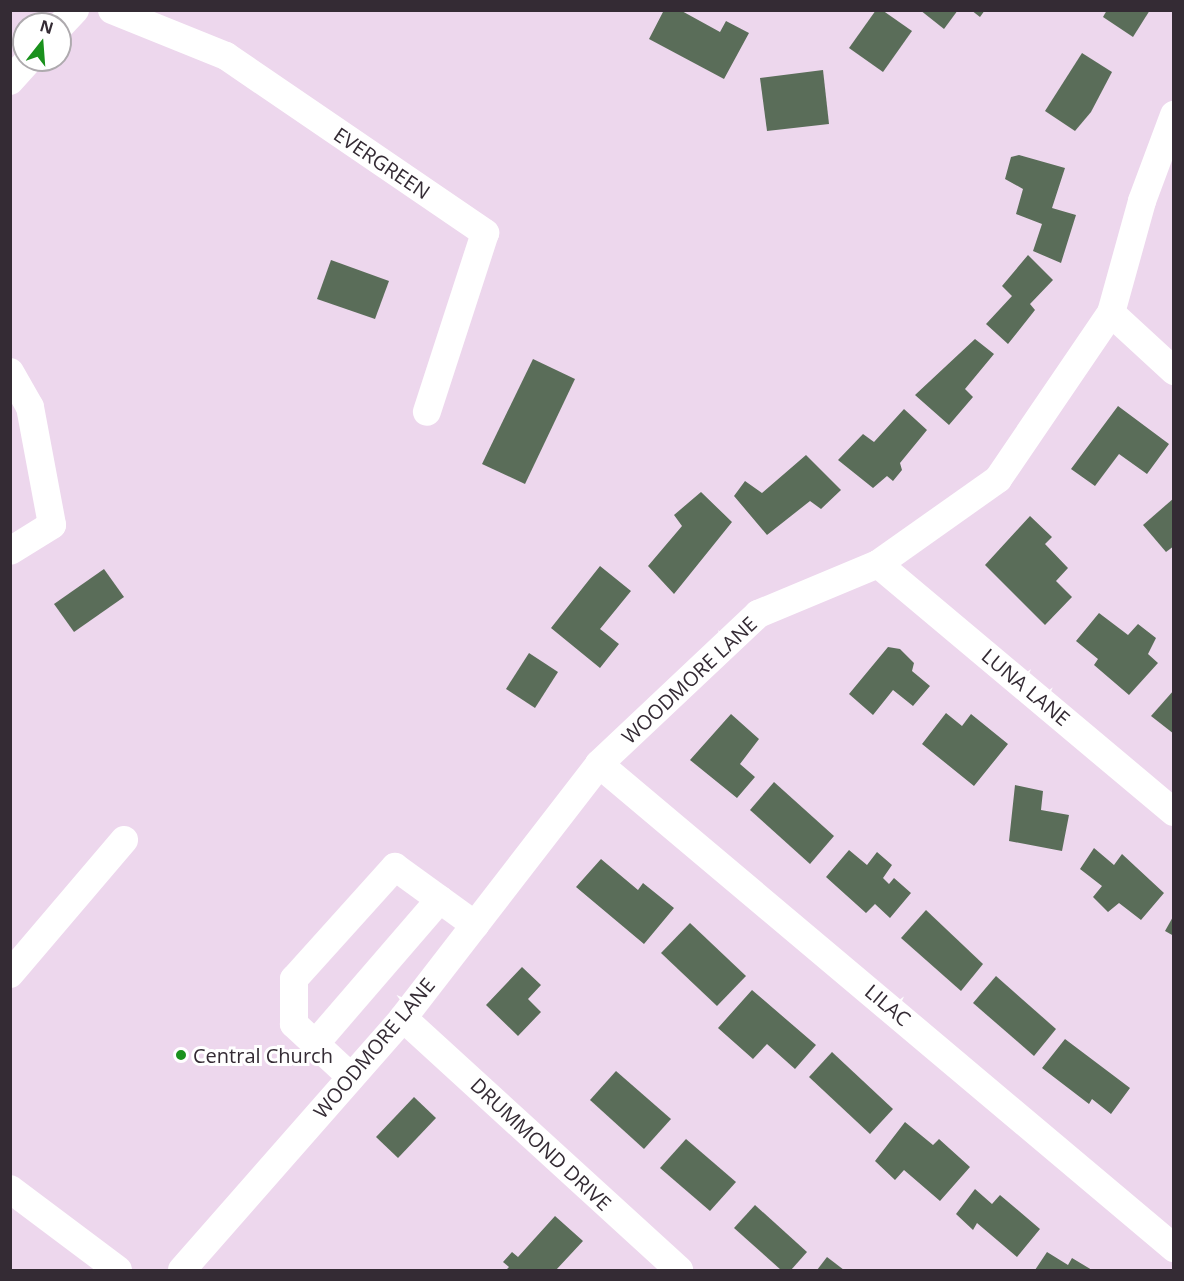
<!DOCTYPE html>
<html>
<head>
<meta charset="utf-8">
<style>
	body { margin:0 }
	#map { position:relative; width:1184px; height:1281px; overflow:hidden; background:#edd7ed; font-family:"Open Sans",sans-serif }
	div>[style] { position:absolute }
	.building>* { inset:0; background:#5a6d59 }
	.minor>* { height:28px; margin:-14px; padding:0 14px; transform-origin:14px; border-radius:14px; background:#fff }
	.dots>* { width:16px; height:16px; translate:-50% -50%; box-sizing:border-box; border:3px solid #fff; border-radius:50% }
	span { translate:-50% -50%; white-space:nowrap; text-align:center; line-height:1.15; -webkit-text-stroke:6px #fff; paint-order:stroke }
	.street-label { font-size:20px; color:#342b34 }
	.poi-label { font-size:20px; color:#342b34 }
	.left { translate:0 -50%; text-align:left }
	.frame { position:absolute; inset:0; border:12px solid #342b34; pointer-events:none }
	.north { position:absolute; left:12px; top:12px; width:60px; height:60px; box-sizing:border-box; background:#fff; border:2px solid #aeaaae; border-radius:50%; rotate:17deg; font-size:16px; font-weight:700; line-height:24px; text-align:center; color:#342b34 }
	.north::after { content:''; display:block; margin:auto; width:21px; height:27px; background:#1a911d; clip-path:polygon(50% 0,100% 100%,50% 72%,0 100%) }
</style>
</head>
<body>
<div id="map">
	<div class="building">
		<div style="clip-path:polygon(664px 10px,680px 10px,720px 32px,726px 21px,749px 33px,724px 79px,649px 39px)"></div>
		<div style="clip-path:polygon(876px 10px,882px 10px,912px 31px,883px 72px,849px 48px)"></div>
		<div style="clip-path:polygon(920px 10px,958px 10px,944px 29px)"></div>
		<div style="clip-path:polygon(971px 10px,985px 10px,980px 17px)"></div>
		<div style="clip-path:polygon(1107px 10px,1150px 10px,1133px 37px,1103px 17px)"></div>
		<div style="clip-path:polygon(1082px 53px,1112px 72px,1091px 112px,1075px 131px,1045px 111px)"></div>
		<div style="clip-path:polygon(823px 70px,829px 124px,767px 131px,760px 78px)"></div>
		<div style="clip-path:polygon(1019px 155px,1065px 168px,1052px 208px,1076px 215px,1061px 263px,1033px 251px,1042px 224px,1016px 214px,1023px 189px,1005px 179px,1011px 157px)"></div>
		<div style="clip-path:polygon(1028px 255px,1053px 280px,1030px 304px,1035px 310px,1008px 344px,986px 324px,1012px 296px,1002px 286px)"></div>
		<div style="clip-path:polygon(331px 260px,389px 281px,375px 319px,317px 299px)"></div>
		<div style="clip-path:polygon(975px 339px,994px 354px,965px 389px,973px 397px,949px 425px,915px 395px)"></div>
		<div style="clip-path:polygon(533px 359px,575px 379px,525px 484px,482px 464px)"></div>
		<div style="clip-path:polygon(1118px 406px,1169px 444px,1147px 474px,1119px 454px,1095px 486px,1071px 469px)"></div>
		<div style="clip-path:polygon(904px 409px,927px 430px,900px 463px,902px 470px,893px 481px,887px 476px,873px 488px,838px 460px,863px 434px,874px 442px)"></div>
		<div style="clip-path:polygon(806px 455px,841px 490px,821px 509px,810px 501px,767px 535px,734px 496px,745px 481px,762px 493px)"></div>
		<div style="clip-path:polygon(701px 492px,732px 522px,674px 594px,648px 566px,682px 526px,674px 515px)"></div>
		<div style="clip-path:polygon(1174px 498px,1174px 546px,1166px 552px,1143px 525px)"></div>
		<div style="clip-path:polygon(1030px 516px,1052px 537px,1045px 544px,1068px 568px,1056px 581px,1072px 597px,1045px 625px,985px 565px)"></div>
		<div style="clip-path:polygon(600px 566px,631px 591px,600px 629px,619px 644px,600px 668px,551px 628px)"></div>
		<div style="clip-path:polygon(104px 569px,124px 597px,74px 632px,54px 604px)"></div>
		<div style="clip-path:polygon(1099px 613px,1128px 635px,1138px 624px,1156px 638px,1148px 654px,1158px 663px,1129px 695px,1094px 665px,1098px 659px,1076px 641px)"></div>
		<div style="clip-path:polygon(888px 647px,900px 649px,914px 663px,912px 671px,930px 686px,913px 706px,893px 690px,873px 715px,849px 694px)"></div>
		<div style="clip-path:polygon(529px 653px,558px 672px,535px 708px,506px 689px)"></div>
		<div style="clip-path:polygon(1174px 690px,1174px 734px,1151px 716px)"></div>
		<div style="clip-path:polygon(946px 713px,962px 726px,971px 714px,1008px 744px,974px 786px,922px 744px)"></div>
		<div style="clip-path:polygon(731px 714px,759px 739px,740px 764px,755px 777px,737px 798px,690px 760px)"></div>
		<div style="clip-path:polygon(774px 782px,834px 836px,810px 864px,750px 810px)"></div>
		<div style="clip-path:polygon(1015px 785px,1043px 791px,1041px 810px,1069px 815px,1062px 851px,1009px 841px)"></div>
		<div style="clip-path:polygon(1094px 848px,1114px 865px,1122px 854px,1164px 893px,1141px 920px,1119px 903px,1108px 912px,1093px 897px,1102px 886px,1080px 869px)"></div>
		<div style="clip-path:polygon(849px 850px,867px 865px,877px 852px,892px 865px,883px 878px,889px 884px,894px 878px,911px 893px,890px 918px,875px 904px,866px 913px,826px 877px)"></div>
		<div style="clip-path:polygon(601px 859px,638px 890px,643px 883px,674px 908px,644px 944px,576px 887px)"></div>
		<div style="clip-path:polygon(926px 910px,983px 964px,961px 991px,901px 938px)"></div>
		<div style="clip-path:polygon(1174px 915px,1174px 936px,1165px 931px)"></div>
		<div style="clip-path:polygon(690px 923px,746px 976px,717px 1006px,661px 953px)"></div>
		<div style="clip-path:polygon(522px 967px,541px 985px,528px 999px,541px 1012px,518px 1036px,486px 1005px)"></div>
		<div style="clip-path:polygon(996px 976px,1056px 1029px,1034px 1056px,973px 1003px)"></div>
		<div style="clip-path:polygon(752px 990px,816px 1045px,795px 1069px,767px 1044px,753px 1059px,718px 1028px)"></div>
		<div style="clip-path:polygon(1065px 1039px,1130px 1088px,1111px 1114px,1092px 1099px,1089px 1104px,1042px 1068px)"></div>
		<div style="clip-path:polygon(832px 1052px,893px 1109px,870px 1134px,809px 1077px)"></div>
		<div style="clip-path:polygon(616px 1071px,671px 1119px,644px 1149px,590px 1100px)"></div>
		<div style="clip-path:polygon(414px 1097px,436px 1118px,398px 1158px,376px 1137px)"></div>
		<div style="clip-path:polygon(905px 1122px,933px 1145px,939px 1139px,970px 1167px,940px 1201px,904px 1170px,895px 1180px,875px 1161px)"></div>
		<div style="clip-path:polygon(686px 1139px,736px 1182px,710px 1211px,660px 1168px)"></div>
		<div style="clip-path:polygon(975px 1189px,992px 1204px,1000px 1195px,1040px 1229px,1017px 1257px,977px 1223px,973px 1230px,956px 1214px)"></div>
		<div style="clip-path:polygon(755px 1205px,807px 1252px,791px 1270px,781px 1270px,734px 1228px)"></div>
		<div style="clip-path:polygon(555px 1216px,583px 1241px,556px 1270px,506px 1270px,509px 1267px,503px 1262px,512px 1252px,518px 1257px)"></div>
		<div style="clip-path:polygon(1047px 1252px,1068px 1265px,1072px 1258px,1092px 1270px,1035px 1270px)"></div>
		<div style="clip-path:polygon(827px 1257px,844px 1270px,817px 1270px)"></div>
	</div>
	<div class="minor">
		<div style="left:112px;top:10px;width:123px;rotate:22deg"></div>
		<div style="left:226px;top:56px;width:314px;rotate:34.3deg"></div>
		<div style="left:485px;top:233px;width:188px;rotate:108deg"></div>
		<div style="left:60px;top:26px;width:22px;rotate:-47deg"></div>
		<div style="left:10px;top:81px;width:28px;rotate:-48deg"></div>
		<div style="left:1111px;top:313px;width:86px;rotate:42.6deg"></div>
		<div style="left:10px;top:372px;width:40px;rotate:60.3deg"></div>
		<div style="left:30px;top:407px;width:120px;rotate:79.4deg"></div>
		<div style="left:52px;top:525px;width:49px;rotate:148.2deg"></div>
		<div style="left:878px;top:564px;width:386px;rotate:40deg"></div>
		<div style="left:599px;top:764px;width:752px;rotate:40.09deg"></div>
		<div style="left:10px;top:974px;width:176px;rotate:-49.6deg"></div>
		<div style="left:403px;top:1018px;width:374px;rotate:42.4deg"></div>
		<div style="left:315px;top:1044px;width:191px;rotate:-49.2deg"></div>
		<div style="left:351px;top:1077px;width:78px;rotate:-137.1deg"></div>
		<div style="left:294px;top:1024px;width:45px;rotate:-90deg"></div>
		<div style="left:294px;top:979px;width:151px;rotate:-48deg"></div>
		<div style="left:395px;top:867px;width:99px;rotate:35.9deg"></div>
		<div style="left:10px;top:1189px;width:135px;rotate:36.9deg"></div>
		<div style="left:182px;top:1270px;width:335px;rotate:-48.7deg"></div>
		<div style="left:403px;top:1018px;width:321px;rotate:-52.3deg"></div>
		<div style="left:599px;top:764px;width:219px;rotate:-43.3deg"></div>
		<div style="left:758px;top:614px;width:130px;rotate:-22.6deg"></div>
		<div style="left:878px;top:564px;width:147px;rotate:-35.3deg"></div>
		<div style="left:998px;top:479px;width:201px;rotate:-55.8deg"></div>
		<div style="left:1111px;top:313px;width:116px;rotate:-74.5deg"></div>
		<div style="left:1142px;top:201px;width:92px;rotate:-69.6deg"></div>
	</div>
	<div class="dots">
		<div style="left:181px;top:1055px;background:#1a911d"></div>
	</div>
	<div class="street-label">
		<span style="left:382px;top:163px;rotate:34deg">EVERGREEN</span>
		<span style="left:689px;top:680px;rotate:-43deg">WOODMORE LANE</span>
		<span style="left:1026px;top:687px;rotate:40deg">LUNA LANE</span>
		<span style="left:888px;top:1005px;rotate:40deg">LILAC</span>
		<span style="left:374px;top:1048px;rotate:-50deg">WOODMORE LANE</span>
		<span style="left:541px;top:1144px;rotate:43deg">DRUMMOND DRIVE</span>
	</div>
	<div class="poi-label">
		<span class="left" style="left:193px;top:1055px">Central Church</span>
	</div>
	<div class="frame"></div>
	<div class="north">N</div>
</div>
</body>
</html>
